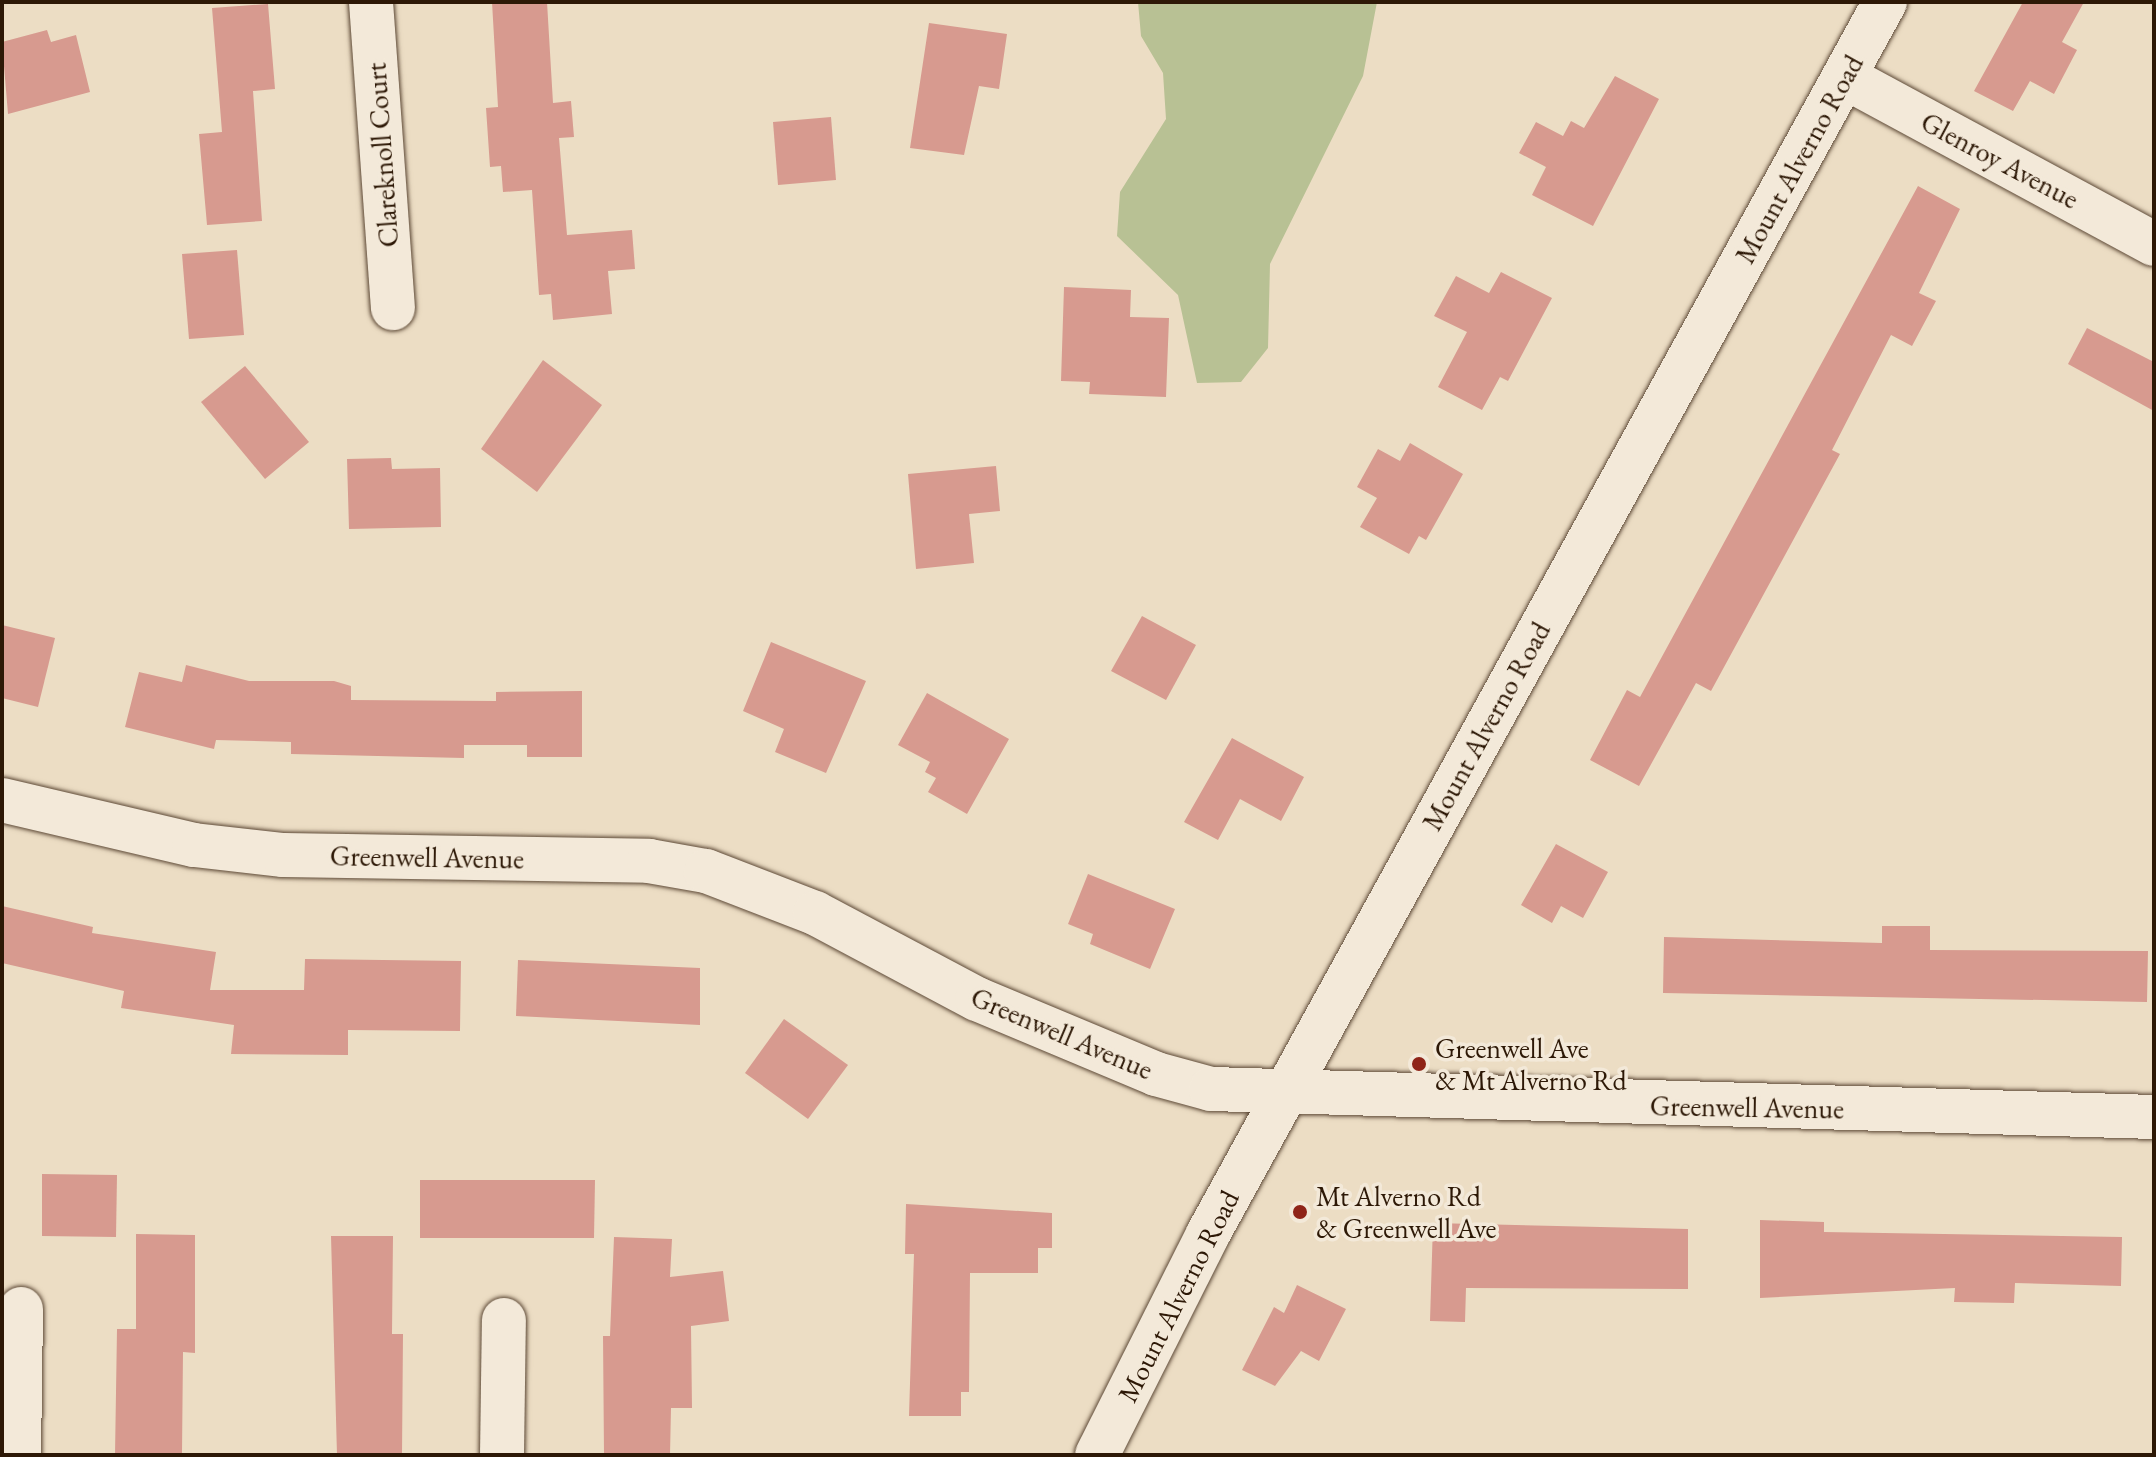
<!DOCTYPE html>
<html>
<head>
<meta charset="utf-8">
<style>
	body { margin:0 }
	#map { position:relative; width:2156px; height:1457px; overflow:hidden; background:#ecddc4; font-family:"EB Garamond",serif }
	div>[style] { position:absolute }
	.green>* { inset:0; background:#b8c194 }
	.building>* { inset:0; background:#d79a8f }
	.roads { filter:drop-shadow(0 0 2px #5d4936) drop-shadow(0 0 2px #5d4936) }
	.minor>* { height:44px; margin:-22px; padding:0 22px; transform-origin:22px; border-radius:22px; background:#f3e9d9 }
	.dots>* { width:22px; height:22px; translate:-50% -50%; box-sizing:border-box; border:4px solid #f3e9d9; border-radius:50% }
	span { translate:-50% -50%; white-space:nowrap; text-align:center; line-height:1.15; -webkit-text-stroke:7px #f3e9d9; paint-order:stroke }
	.street-label { font-size:28px; color:#2d1806 }
	.poi-label { font-size:28px; color:#2d1806 }
	.left { translate:0 -50%; text-align:left }
	.frame { position:absolute; inset:0; border:4px solid #2d1806; pointer-events:none }
</style>
</head>
<body>
<div id="map">
	<div class="green">
		<div style="clip-path:polygon(1138px 2px,1377px 2px,1363px 76px,1270px 264px,1268px 348px,1241px 382px,1197px 383px,1178px 295px,1117px 236px,1120px 192px,1166px 119px,1163px 73px,1141px 36px)"></div>
	</div>
	<div class="building">
		<div style="clip-path:polygon(492px 2px,547px 2px,553px 103px,571px 101px,574px 137px,559px 138px,567px 235px,632px 230px,635px 269px,608px 271px,612px 314px,553px 320px,551px 294px,539px 295px,532px 190px,503px 192px,501px 166px,490px 167px,486px 108px,498px 107px)"></div>
		<div style="clip-path:polygon(2023px 2px,2084px 2px,2062px 42px,2077px 50px,2054px 94px,2030px 81px,2013px 111px,1974px 91px)"></div>
		<div style="clip-path:polygon(268px 4px,275px 89px,253px 91px,262px 221px,207px 225px,199px 134px,222px 132px,212px 8px)"></div>
		<div style="clip-path:polygon(929px 23px,1007px 34px,999px 89px,979px 86px,964px 155px,910px 148px)"></div>
		<div style="clip-path:polygon(47px 30px,51px 42px,76px 35px,90px 92px,8px 114px,2px 42px)"></div>
		<div style="clip-path:polygon(1615px 76px,1659px 99px,1593px 226px,1532px 195px,1546px 167px,1519px 153px,1536px 122px,1563px 136px,1571px 121px,1584px 128px)"></div>
		<div style="clip-path:polygon(831px 117px,836px 180px,778px 185px,773px 122px)"></div>
		<div style="clip-path:polygon(1918px 186px,1960px 209px,1919px 293px,1936px 301px,1912px 346px,1891px 335px,1832px 450px,1840px 454px,1711px 691px,1696px 683px,1639px 786px,1590px 760px,1627px 690px,1640px 697px)"></div>
		<div style="clip-path:polygon(237px 250px,244px 335px,189px 339px,182px 254px)"></div>
		<div style="clip-path:polygon(1501px 272px,1552px 298px,1508px 381px,1500px 377px,1482px 410px,1438px 387px,1467px 332px,1434px 316px,1456px 276px,1489px 293px)"></div>
		<div style="clip-path:polygon(1064px 287px,1131px 290px,1130px 317px,1169px 318px,1166px 397px,1089px 394px,1090px 382px,1061px 381px)"></div>
		<div style="clip-path:polygon(2087px 328px,2154px 362px,2154px 411px,2068px 364px)"></div>
		<div style="clip-path:polygon(543px 360px,602px 405px,537px 492px,481px 449px)"></div>
		<div style="clip-path:polygon(245px 366px,309px 442px,265px 479px,201px 402px)"></div>
		<div style="clip-path:polygon(1410px 443px,1463px 474px,1426px 540px,1419px 536px,1409px 554px,1360px 527px,1377px 498px,1357px 487px,1378px 449px,1400px 461px)"></div>
		<div style="clip-path:polygon(391px 458px,392px 469px,440px 468px,441px 527px,349px 529px,347px 459px)"></div>
		<div style="clip-path:polygon(996px 466px,1000px 511px,969px 514px,974px 563px,916px 569px,908px 474px)"></div>
		<div style="clip-path:polygon(1142px 616px,1196px 645px,1166px 700px,1111px 671px)"></div>
		<div style="clip-path:polygon(2px 625px,55px 638px,38px 707px,2px 698px)"></div>
		<div style="clip-path:polygon(771px 642px,866px 681px,826px 773px,775px 752px,784px 729px,743px 711px)"></div>
		<div style="clip-path:polygon(186px 665px,249px 681px,334px 681px,351px 686px,351px 700px,496px 701px,496px 692px,582px 691px,582px 757px,527px 757px,527px 745px,464px 745px,464px 758px,291px 754px,291px 742px,216px 740px,214px 749px,125px 727px,139px 672px,182px 682px)"></div>
		<div style="clip-path:polygon(927px 693px,1009px 739px,967px 814px,928px 792px,936px 778px,925px 772px,930px 762px,898px 745px)"></div>
		<div style="clip-path:polygon(1232px 738px,1304px 777px,1281px 821px,1240px 799px,1218px 840px,1184px 822px)"></div>
		<div style="clip-path:polygon(1556px 844px,1608px 872px,1583px 918px,1561px 906px,1552px 923px,1521px 905px)"></div>
		<div style="clip-path:polygon(1088px 874px,1175px 909px,1150px 969px,1090px 944px,1093px 934px,1068px 924px)"></div>
		<div style="clip-path:polygon(2px 906px,93px 927px,92px 933px,216px 952px,210px 990px,304px 990px,305px 959px,461px 961px,460px 1031px,348px 1030px,348px 1055px,231px 1054px,234px 1025px,121px 1008px,124px 991px,2px 963px)"></div>
		<div style="clip-path:polygon(1882px 926px,1930px 926px,1930px 950px,2148px 951px,2147px 1002px,1663px 993px,1664px 937px,1882px 943px)"></div>
		<div style="clip-path:polygon(518px 960px,700px 968px,700px 1025px,516px 1016px)"></div>
		<div style="clip-path:polygon(784px 1019px,848px 1065px,808px 1119px,745px 1073px)"></div>
		<div style="clip-path:polygon(42px 1174px,117px 1175px,116px 1237px,42px 1236px)"></div>
		<div style="clip-path:polygon(420px 1180px,595px 1180px,594px 1238px,420px 1238px)"></div>
		<div style="clip-path:polygon(906px 1204px,1052px 1213px,1052px 1248px,1038px 1248px,1038px 1273px,970px 1273px,969px 1392px,961px 1392px,961px 1416px,909px 1416px,914px 1254px,905px 1254px)"></div>
		<div style="clip-path:polygon(1760px 1220px,1824px 1222px,1824px 1232px,2122px 1237px,2121px 1286px,2015px 1283px,2014px 1303px,1954px 1302px,1955px 1288px,1760px 1298px)"></div>
		<div style="clip-path:polygon(1433px 1223px,1688px 1229px,1688px 1289px,1466px 1288px,1465px 1322px,1430px 1321px)"></div>
		<div style="clip-path:polygon(136px 1234px,195px 1235px,195px 1353px,183px 1352px,182px 1453px,174px 1455px,115px 1455px,117px 1329px,136px 1329px)"></div>
		<div style="clip-path:polygon(331px 1236px,393px 1236px,392px 1334px,403px 1334px,402px 1455px,337px 1455px)"></div>
		<div style="clip-path:polygon(614px 1237px,672px 1239px,670px 1277px,723px 1271px,729px 1321px,691px 1326px,692px 1408px,671px 1408px,670px 1455px,604px 1455px,603px 1336px,610px 1336px)"></div>
		<div style="clip-path:polygon(1297px 1285px,1346px 1309px,1319px 1361px,1301px 1351px,1275px 1386px,1242px 1370px,1274px 1307px,1284px 1313px)"></div>
	</div>
	<div class="roads">
		<div class="minor">
			<div style="left:371px;top:2px;width:307px;rotate:85.9deg"></div>
			<div style="left:1845px;top:77px;width:351px;rotate:28.4deg"></div>
			<div style="left:2px;top:800px;width:197px;rotate:13.2deg"></div>
			<div style="left:194px;top:845px;width:90px;rotate:6.4deg"></div>
			<div style="left:283px;top:855px;width:366px;rotate:0.9deg"></div>
			<div style="left:649px;top:861px;width:58px;rotate:10deg"></div>
			<div style="left:706px;top:871px;width:117px;rotate:21.1deg"></div>
			<div style="left:815px;top:913px;width:183px;rotate:28deg"></div>
			<div style="left:977px;top:999px;width:194px;rotate:22.7deg"></div>
			<div style="left:1156px;top:1074px;width:57px;rotate:15.3deg"></div>
			<div style="left:1211px;top:1089px;width:943px;rotate:1.7deg"></div>
			<div style="left:19px;top:1455px;width:146px;rotate:-89.2deg"></div>
			<div style="left:502px;top:1455px;width:135px;rotate:-89.2deg"></div>
			<div style="left:1097px;top:1455px;width:247px;rotate:-63.3deg"></div>
			<div style="left:1208px;top:1234px;width:1406px;rotate:-61.21deg"></div>
		</div>
	</div>
	<div class="dots">
		<div style="left:1419px;top:1064px;background:#8f2418"></div>
		<div style="left:1300px;top:1212px;background:#8f2418"></div>
	</div>
	<div class="street-label">
		<span style="left:382px;top:155px;rotate:-94deg">Clareknoll Court</span>
		<span style="left:1799px;top:159px;rotate:-61deg">Mount Alverno Road</span>
		<span style="left:2000px;top:160px;rotate:28deg">Glenroy Avenue</span>
		<span style="left:1486px;top:726px;rotate:-61deg">Mount Alverno Road</span>
		<span style="left:427px;top:857px;rotate:1deg">Greenwell Avenue</span>
		<span style="left:1062px;top:1033px;rotate:23deg">Greenwell Avenue</span>
		<span style="left:1747px;top:1107px;rotate:1deg">Greenwell Avenue</span>
		<span style="left:1178px;top:1296px;rotate:-63deg">Mount Alverno Road</span>
	</div>
	<div class="poi-label">
		<span class="left" style="left:1435px;top:1064px">Greenwell Ave<br>&amp; Mt Alverno Rd</span>
		<span class="left" style="left:1316px;top:1212px">Mt Alverno Rd<br>&amp; Greenwell Ave</span>
	</div>
	<div class="frame"></div>
</div>
</body>
</html>
